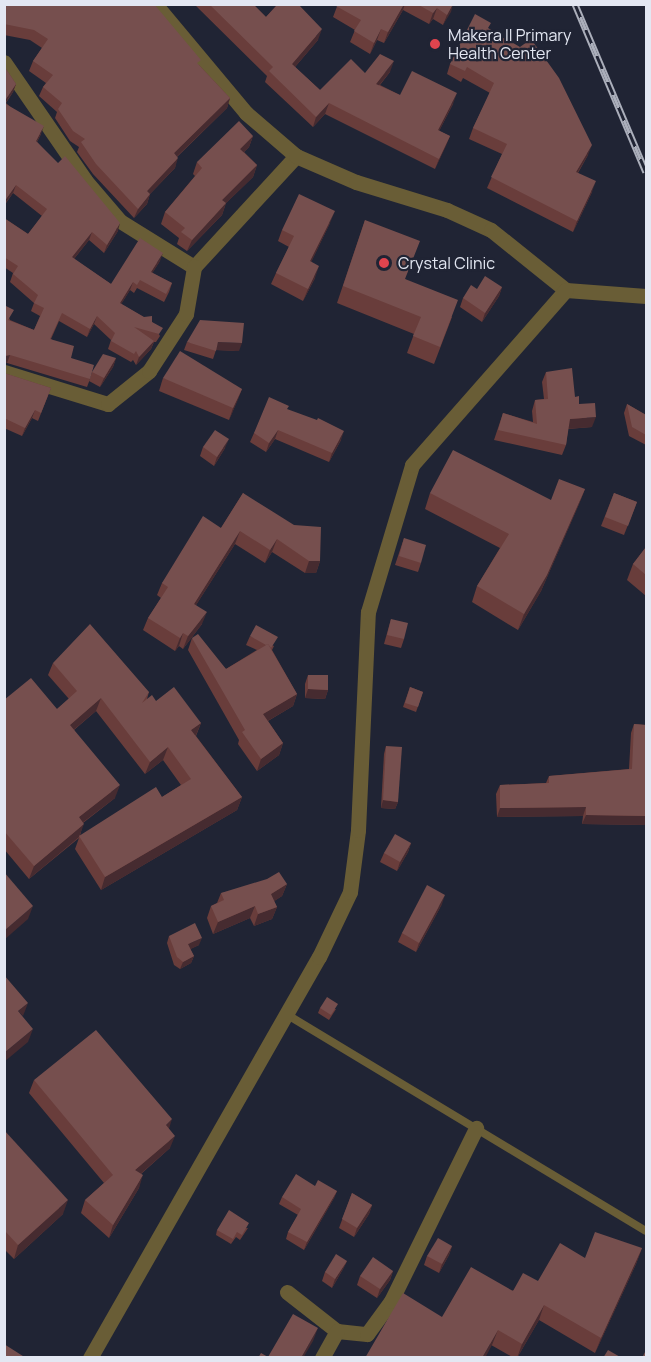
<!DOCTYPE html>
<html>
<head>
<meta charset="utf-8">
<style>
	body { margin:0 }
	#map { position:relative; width:651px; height:1362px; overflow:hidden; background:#202434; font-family:Manrope,sans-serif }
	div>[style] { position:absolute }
	.service>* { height:8px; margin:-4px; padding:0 4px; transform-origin:4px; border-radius:4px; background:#695d36 }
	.minor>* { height:15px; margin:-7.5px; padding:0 7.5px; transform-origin:7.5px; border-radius:7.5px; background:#695d36 }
	.tertiary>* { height:15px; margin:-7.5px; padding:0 7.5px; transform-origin:7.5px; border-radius:7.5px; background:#695d36 }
	.rail>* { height:7px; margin-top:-3.5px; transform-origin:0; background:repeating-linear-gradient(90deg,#202434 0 14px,#abafbb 0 28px); box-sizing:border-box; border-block:2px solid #abafbb }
	.wall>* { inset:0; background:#693d3b }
	.shaded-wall>* { inset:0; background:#462b30 }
	.building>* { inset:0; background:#764f4e }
	.dots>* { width:16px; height:16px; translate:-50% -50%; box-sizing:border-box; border:3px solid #202434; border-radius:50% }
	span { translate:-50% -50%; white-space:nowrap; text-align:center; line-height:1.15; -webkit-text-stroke:4.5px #202434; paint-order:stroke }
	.poi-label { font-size:16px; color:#e3e7f2 }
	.left { translate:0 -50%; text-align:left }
	.frame { position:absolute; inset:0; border:6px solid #e3e7f2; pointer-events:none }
</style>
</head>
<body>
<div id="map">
	<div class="service">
		<div style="left:286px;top:1014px;width:420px;rotate:31.1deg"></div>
	</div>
	<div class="minor">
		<div style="left:4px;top:62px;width:143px;rotate:55.5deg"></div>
		<div style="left:85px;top:180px;width:54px;rotate:49.5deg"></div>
		<div style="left:120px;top:221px;width:87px;rotate:31.9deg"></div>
		<div style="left:194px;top:267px;width:151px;rotate:-47.4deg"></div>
		<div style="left:4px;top:372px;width:109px;rotate:17.1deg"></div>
		<div style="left:108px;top:404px;width:53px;rotate:-38.8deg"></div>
		<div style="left:149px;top:371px;width:68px;rotate:-57deg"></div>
		<div style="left:186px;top:314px;width:48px;rotate:-80.3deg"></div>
		<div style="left:287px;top:1292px;width:63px;rotate:38deg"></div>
		<div style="left:337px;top:1331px;width:30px;rotate:6deg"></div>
		<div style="left:367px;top:1334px;width:41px;rotate:-54deg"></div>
		<div style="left:391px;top:1301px;width:193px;rotate:-63.8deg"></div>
		<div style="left:90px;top:1358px;width:462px;rotate:-60.3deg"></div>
		<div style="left:319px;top:957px;width:72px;rotate:-64.5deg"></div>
		<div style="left:350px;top:892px;width:63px;rotate:-82.6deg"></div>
		<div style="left:358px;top:830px;width:218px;rotate:-87.4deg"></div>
		<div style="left:368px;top:612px;width:153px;rotate:-73.3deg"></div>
		<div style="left:322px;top:1358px;width:31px;rotate:-61deg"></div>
	</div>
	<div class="tertiary">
		<div style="left:155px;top:4px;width:142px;rotate:50.1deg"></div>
		<div style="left:246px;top:113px;width:66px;rotate:40.7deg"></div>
		<div style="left:296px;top:156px;width:65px;rotate:23.4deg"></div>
		<div style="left:356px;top:182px;width:95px;rotate:17.1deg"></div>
		<div style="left:447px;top:210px;width:48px;rotate:24.4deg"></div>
		<div style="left:491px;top:230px;width:96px;rotate:38.7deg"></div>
		<div style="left:566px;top:290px;width:80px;rotate:4.3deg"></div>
		<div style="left:412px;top:465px;width:233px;rotate:-48.7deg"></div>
	</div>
	<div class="rail">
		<div style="left:575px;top:4px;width:182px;rotate:67.1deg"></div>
	</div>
	<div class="wall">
		<div style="clip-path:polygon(4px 4px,199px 65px,230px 98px,227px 108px,177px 157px,175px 168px,150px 194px,147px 204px,134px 218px,93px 174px,77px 152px,79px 147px,70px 141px,55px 118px,57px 112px,39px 96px,43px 87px,46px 83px,29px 71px,33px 61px,42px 48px,30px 40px,4px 35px)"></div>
		<div style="clip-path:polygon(194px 4px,253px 4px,266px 17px,276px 6px,274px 4px,298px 4px,318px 40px,295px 67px,320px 90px,365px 73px,390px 72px,380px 85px,400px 95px,453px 104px,439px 131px,450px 136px,435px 169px,325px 114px,313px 127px,265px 82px,267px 76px)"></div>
		<div style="clip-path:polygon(338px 4px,453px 4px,443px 25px,433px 19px,429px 24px,403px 10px,384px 43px,377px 40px,370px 54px,350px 42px,355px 30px,333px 17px)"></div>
		<div style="clip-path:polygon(489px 29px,588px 155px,578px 173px,592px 192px,573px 232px,487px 188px,502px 154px,469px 139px,473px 128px,490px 93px,463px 78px,461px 82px,447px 74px,450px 64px)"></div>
		<div style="clip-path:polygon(4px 66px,16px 84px,13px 92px,6px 103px,41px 134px,37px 142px,118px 231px,104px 253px,89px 240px,74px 259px,111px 284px,160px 261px,152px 273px,172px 283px,169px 292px,164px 302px,137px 288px,134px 293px,130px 290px,121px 304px,152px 322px,160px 336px,156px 342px,154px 342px,151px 349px,136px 365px,133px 360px,131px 362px,108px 349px,111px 340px,94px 324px,87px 337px,59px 321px,51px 339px,71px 358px,90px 379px,87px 387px,7px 363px,4px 363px,4px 305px,10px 320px,34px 330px,40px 316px,31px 311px,34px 303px,10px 282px,13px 273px,4px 267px,4px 218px,28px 234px,42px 216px,13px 193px,4px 206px)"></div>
		<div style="clip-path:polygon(253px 136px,249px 147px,244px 152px,257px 165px,253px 177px,226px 203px,222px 215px,187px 251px,177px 244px,179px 238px,161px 224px,165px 212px,195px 176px,193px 174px,197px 162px)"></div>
		<div style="clip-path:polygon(365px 220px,405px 279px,452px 317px,434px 364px,407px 353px,414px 334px,337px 303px)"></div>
		<div style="clip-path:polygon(330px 223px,311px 262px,315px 278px,303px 301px,271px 284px,276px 273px,289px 247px,278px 241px,282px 230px)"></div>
		<div style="clip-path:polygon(502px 287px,499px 296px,482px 322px,460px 307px,463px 298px,477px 289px)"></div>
		<div style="clip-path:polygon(187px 342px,239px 351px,216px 350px,213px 359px,184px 350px)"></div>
		<div style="clip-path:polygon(116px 358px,113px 367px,100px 387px,89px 381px,92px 372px)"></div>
		<div style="clip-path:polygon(546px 372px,575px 397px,592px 427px,568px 429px,566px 445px,562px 455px,494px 440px,503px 413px,533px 422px,532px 411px,535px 400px,544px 399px,542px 382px)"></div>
		<div style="clip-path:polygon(4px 373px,51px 388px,38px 421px,32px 418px,22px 436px,4px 428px)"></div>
		<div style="clip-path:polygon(163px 378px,242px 389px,229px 420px,159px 391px)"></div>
		<div style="clip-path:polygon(627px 404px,646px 415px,646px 445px,629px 436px,624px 413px)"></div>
		<div style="clip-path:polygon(287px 410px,341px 440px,329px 462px,275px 439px,266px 452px,250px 442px,254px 433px)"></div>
		<div style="clip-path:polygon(203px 447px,225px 448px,214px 466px,200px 456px)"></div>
		<div style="clip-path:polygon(585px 489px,579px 504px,541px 591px,518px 630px,472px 602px,477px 586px,500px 548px,425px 509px,430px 493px,551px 500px)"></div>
		<div style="clip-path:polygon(243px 493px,320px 561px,316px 573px,305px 573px,272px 552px,265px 563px,235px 544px,196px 605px,202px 624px,183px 649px,179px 646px,175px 651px,143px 630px,148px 618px,161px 598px,157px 595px,162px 583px,221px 528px)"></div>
		<div style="clip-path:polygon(614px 493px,637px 502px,624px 535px,601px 526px)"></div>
		<div style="clip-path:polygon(404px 538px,421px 563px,418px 572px,395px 565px)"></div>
		<div style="clip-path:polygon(646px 547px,646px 596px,627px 580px,633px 564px)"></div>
		<div style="clip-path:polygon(391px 619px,404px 639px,401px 648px,384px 644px)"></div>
		<div style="clip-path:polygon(250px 636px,274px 646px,272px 650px,297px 694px,293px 706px,268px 721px,283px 743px,279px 755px,257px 771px,238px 744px,239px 740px,188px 650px,192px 638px,226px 669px,257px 650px,246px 645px)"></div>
		<div style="clip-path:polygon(evenodd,53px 663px,149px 692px,147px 699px,156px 701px,201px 723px,196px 736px,242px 797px,237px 810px,101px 890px,75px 849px,79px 838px,29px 879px,4px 849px,4px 700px,57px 709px,69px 699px,48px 675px,53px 663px,96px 711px,145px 774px,163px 760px,181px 785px,162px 797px,80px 836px,83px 823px,115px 798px,74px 730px,96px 711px)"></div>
		<div style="clip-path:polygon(308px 675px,328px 690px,325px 699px,305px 698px,305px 684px)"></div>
		<div style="clip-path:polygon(410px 687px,423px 692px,416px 712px,403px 707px)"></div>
		<div style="clip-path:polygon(634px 724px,646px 725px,646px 825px,582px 824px,583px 816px,497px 817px,496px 794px,500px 785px,546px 783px,549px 776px,629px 769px,631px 733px)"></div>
		<div style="clip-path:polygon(386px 746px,398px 802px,395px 809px,381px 808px,384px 754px)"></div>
		<div style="clip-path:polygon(411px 843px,408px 852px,397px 871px,380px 862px,384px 853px)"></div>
		<div style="clip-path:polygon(287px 884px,282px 896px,274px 901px,277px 907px,272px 919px,254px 926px,250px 918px,213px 934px,207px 918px,211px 906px,217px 903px,221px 893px)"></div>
		<div style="clip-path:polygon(442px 904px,416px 952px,398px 942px,402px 933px)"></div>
		<div style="clip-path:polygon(169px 936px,199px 945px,190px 949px,194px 956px,191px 963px,180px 969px,174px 965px,167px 943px)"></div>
		<div style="clip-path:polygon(320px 1008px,336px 1009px,329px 1020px,318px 1013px)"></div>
		<div style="clip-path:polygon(34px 1080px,169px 1129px,170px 1148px,141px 1174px,139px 1188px,109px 1238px,81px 1213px,85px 1200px,104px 1183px,29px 1093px)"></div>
		<div style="clip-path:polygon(4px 1130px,63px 1214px,14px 1259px,4px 1249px)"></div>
		<div style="clip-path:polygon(315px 1186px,337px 1191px,334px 1198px,304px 1250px,286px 1239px,288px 1232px,298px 1215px,279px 1204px,282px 1197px)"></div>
		<div style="clip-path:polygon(352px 1193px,372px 1205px,369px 1214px,354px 1237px,339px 1228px)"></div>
		<div style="clip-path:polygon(248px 1228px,240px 1240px,236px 1237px,231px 1244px,216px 1235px,217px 1230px)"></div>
		<div style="clip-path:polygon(452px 1246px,449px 1255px,439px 1273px,424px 1265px,427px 1256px)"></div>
		<div style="clip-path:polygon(642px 1248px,636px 1264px,595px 1353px,539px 1320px,517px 1358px,514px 1358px,442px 1317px,538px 1281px,585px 1258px)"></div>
		<div style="clip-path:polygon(347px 1261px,343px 1269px,332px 1288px,322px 1281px,325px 1272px)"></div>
		<div style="clip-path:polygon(393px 1271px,390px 1280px,377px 1298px,357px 1285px,360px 1276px)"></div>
	</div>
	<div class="shaded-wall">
		<div style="clip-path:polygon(404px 4px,405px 4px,403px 10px,384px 43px,388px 32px)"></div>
		<div style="clip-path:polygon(453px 4px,451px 12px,443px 25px,447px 15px)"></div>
		<div style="clip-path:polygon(437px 8px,433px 19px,429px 24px,433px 13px)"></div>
		<div style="clip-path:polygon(322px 29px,318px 40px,288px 75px,292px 64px)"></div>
		<div style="clip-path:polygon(381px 29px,377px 40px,370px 54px,374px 43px)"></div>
		<div style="clip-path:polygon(394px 61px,390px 72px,372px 94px,376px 84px)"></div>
		<div style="clip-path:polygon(16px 84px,13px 92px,4px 105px,4px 102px)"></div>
		<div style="clip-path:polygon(457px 93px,453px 104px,434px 141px,438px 130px)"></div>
		<div style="clip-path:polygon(230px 98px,227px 108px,170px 163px,174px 153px)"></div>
		<div style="clip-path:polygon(329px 103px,325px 114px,313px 127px,316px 117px)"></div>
		<div style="clip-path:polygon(44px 126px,41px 134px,33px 149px,36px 141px)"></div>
		<div style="clip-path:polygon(253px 136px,249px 147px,236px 160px,240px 149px)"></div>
		<div style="clip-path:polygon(450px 136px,446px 146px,435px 169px,439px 159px)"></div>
		<div style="clip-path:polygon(592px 145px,588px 155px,572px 182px,576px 172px)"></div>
		<div style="clip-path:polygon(178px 158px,175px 168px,144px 200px,147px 191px)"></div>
		<div style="clip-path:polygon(257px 165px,253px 177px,218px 211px,222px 200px)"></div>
		<div style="clip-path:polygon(596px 181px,592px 192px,573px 232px,577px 221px)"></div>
		<div style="clip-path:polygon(16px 185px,13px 193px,4px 205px,4px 202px)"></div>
		<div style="clip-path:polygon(150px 194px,147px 204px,134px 218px,138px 209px)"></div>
		<div style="clip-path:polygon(226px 203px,222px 215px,187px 251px,192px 240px)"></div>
		<div style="clip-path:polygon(335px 211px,330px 223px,306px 273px,310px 261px)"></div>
		<div style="clip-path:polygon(120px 223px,118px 231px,104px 253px,107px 245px)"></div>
		<div style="clip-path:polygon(92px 232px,89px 240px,69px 265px,72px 257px)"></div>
		<div style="clip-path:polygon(163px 253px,160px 261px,148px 280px,151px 272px)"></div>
		<div style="clip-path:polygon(319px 266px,315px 278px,303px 301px,308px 289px)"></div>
		<div style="clip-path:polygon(133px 282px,130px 290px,117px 311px,120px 303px)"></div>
		<div style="clip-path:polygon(502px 287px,499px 296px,482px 322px,485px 313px)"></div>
		<div style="clip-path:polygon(97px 316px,94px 324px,87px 337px,90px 329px)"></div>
		<div style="clip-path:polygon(154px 341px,151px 349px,136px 365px,139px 357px)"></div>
		<div style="clip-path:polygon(218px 342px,242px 343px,239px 351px,215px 350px)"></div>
		<div style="clip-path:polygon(10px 355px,7px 363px,4px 363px,4px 356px)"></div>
		<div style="clip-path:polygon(116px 358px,113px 367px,100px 387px,104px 378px)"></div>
		<div style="clip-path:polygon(242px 389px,237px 402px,229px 420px,233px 408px)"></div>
		<div style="clip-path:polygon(35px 410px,32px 418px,22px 436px,25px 428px)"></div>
		<div style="clip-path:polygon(596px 417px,592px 427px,566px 429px,570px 419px)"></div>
		<div style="clip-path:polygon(278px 430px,275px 439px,266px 452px,269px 443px)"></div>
		<div style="clip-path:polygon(344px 431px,341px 440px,329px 462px,332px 453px)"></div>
		<div style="clip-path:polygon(229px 439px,225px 448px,214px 466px,217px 457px)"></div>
		<div style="clip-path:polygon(585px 489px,579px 504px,541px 591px,518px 630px,524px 614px)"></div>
		<div style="clip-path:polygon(240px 531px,235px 544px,189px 616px,194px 604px)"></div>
		<div style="clip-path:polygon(277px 539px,272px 552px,265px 563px,270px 550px)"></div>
		<div style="clip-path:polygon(309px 561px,320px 561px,316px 573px,305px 573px)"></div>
		<div style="clip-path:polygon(207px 612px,202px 624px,183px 649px,188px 636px)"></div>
		<div style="clip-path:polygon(183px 633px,179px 646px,175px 651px,180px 638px)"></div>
		<div style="clip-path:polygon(308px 689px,328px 690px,325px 699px,305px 698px)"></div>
		<div style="clip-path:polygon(297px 694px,293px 706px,259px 726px,263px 714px)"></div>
		<div style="clip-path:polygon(101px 698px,96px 711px,65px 737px,70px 725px)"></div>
		<div style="clip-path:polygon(201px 723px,196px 735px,187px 742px,191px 730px)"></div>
		<div style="clip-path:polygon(283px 743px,279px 755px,257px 771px,261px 759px)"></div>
		<div style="clip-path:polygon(168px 747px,163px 760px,145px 774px,150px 762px)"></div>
		<div style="clip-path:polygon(120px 785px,115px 798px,74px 829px,79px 817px)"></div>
		<div style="clip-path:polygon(242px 797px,237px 810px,101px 890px,105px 877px)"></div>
		<div style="clip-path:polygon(383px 800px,398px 802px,395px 809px,381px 808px)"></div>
		<div style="clip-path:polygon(586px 807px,583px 816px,497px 817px,500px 808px)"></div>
		<div style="clip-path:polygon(586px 815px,646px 816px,646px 825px,582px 824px)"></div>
		<div style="clip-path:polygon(84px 824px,79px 837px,29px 879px,34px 866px)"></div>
		<div style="clip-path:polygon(411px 843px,408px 852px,397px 871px,400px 862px)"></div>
		<div style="clip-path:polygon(287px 884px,282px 896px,267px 906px,271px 894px)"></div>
		<div style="clip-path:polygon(445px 895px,442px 904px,416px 952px,419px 943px)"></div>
		<div style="clip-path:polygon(33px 906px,28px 919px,4px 940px,4px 931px)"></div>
		<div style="clip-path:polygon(255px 906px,250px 918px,213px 934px,218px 922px)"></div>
		<div style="clip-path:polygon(277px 907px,272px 919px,254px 926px,258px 914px)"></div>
		<div style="clip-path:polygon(202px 938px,199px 945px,185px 952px,188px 944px)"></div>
		<div style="clip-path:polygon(194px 956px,191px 963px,180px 969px,183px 962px)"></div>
		<div style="clip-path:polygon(28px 1003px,23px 1016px,18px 1011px)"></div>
		<div style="clip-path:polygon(33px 1029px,28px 1042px,4px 1062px,4px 1053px)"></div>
		<div style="clip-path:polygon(172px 1119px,168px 1132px,166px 1125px)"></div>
		<div style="clip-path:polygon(175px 1136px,170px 1148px,130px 1183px,135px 1170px)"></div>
		<div style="clip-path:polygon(143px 1175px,139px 1188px,109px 1238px,113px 1225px)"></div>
		<div style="clip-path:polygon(337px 1191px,334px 1198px,304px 1250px,307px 1242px)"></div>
		<div style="clip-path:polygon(68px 1200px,63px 1214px,14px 1259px,18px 1245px)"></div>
		<div style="clip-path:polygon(372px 1205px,369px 1214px,354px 1237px,357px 1228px)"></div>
		<div style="clip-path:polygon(452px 1246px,449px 1255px,439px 1273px,442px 1264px)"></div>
		<div style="clip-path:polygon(642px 1248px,636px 1264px,595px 1353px,601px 1338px)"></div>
		<div style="clip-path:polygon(347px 1261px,343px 1269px,332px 1288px,335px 1279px)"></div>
		<div style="clip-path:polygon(393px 1271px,390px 1280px,377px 1298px,380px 1289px)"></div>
		<div style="clip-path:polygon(544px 1305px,539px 1320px,517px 1358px,522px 1344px)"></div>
		<div style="clip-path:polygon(318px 1328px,313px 1341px,303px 1358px,301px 1358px)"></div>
		<div style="clip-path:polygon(498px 1330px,492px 1345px,485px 1358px,482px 1358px)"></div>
	</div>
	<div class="building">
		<div style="clip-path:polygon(4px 4px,154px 4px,201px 60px,197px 63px,230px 98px,174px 153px,178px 158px,147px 191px,150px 194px,138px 209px,96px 164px,81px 142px,85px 139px,73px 131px,58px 109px,62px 103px,43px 87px,53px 75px,33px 61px,48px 39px,34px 30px,4px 24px)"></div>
		<div style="clip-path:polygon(209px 4px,253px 4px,266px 17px,278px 4px,298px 4px,322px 29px,292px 64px,320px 90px,351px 59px,365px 73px,380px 54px,394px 61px,376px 84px,400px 95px,412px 71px,457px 93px,438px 130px,450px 136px,439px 159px,329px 103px,316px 117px,269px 71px,273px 67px)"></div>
		<div style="clip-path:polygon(338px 4px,404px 4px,388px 32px,381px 29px,374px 43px,354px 31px,361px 20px,336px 6px)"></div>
		<div style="clip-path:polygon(417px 4px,453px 4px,447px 15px,437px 8px,433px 13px)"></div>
		<div style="clip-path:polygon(475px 14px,491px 23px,488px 28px,520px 47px,531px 39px,559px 78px,592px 145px,576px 172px,596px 181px,577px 221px,491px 177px,507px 144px,473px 128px,494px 83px,467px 67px,465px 71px,450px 64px)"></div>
		<div style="clip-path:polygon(4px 66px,16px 84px,4px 102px)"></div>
		<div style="clip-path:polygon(4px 103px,44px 126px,36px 141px,58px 163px,65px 156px,120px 223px,107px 245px,92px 232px,72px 257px,111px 284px,140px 238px,163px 253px,151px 272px,172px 283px,166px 294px,140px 280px,137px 285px,133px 282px,120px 303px,144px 317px,152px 316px,152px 322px,163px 328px,159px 334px,134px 327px,154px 341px,139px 357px,136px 351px,134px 354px,111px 341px,115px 333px,97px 316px,90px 329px,62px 313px,50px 339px,74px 346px,71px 358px,94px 365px,90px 379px,10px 355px,4px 356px,4px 305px,14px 310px,8px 320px,34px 330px,44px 308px,34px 303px,38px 295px,13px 274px,18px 266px,4px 257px,4px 218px,28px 234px,47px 209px,16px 185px,4px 202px)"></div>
		<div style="clip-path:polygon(239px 121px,253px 136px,240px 149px,257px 165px,222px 200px,226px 203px,192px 240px,181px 232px,185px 228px,165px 212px,202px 168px,197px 162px)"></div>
		<div style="clip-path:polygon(299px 194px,335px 211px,310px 261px,319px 266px,308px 289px,276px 273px,294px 236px,282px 230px)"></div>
		<div style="clip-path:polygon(365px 220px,420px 241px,405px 279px,458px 300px,440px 347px,413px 336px,421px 317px,343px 286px)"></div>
		<div style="clip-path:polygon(485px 276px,502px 287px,485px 313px,463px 298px,471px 285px,477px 289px)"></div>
		<div style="clip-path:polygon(200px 320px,244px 323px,242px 343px,218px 342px,216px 351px,187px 342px)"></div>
		<div style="clip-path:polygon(180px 351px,242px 389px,233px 408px,163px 378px)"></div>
		<div style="clip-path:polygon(103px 354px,116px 358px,104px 378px,92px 372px)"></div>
		<div style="clip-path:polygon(572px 368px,575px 397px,579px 396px,579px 404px,595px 403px,596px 417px,570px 419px,566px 445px,498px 430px,503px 413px,537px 424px,535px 400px,548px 399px,546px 372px)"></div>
		<div style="clip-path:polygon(4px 373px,51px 388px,41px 413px,35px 410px,25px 428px,4px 418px)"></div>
		<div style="clip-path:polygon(269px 397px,289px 406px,287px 409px,317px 420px,318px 418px,344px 431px,332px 453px,278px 430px,269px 443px,254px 433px)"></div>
		<div style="clip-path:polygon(627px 404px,646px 415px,646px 435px,632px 427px)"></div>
		<div style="clip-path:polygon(215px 430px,229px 439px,217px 457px,203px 447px)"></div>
		<div style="clip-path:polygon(453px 450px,551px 500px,559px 479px,585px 489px,547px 575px,524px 614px,477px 586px,509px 534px,430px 493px)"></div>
		<div style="clip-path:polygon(243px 493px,294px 525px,321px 527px,320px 561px,309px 561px,277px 539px,270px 550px,240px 531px,194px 604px,207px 612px,188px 636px,183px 633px,180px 638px,148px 618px,168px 587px,162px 583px,203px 516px,221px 528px)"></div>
		<div style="clip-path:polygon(614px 493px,637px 502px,628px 526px,605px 517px)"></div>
		<div style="clip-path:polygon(404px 538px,426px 545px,421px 563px,399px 556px)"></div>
		<div style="clip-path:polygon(646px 547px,646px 575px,633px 564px)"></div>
		<div style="clip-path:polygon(391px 619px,408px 623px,404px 639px,387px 635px)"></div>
		<div style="clip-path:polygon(90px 624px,149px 692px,142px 703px,152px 695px,156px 701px,174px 687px,201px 723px,191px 730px,242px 797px,105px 877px,79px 836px,156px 787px,162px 797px,191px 779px,168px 747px,150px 762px,101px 698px,70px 725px,120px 785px,79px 817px,84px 824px,34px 866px,4px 831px,4px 700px,31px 678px,57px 709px,77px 691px,53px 663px)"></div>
		<div style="clip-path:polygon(256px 625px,278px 637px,271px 648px,268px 644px,266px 645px,250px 636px)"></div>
		<div style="clip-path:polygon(198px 634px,226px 669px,268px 644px,297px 694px,263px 714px,283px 743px,261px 759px,242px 732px,245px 730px,192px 638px)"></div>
		<div style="clip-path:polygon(308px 675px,328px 675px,328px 690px,308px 689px)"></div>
		<div style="clip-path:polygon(410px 687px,423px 692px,418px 707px,405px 703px)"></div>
		<div style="clip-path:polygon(634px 724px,646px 725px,646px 816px,586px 815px,586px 807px,500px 808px,500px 785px,549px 783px,549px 776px,632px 769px)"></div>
		<div style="clip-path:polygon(386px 746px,402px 747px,398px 802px,383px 800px)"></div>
		<div style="clip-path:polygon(395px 834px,411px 843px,400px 862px,384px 853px)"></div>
		<div style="clip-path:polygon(4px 872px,33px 906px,4px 931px)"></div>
		<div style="clip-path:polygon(279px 872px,287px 884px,271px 894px,277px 907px,258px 914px,255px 906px,218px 922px,211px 906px,224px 900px,221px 893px,267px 879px)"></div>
		<div style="clip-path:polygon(427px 885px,445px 895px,419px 943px,402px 933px)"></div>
		<div style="clip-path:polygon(195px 923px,202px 938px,188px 944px,194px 956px,183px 962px,177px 957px,169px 936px)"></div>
		<div style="clip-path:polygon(4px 975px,28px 1003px,18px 1011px,33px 1029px,4px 1053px)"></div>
		<div style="clip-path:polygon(327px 997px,338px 1004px,331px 1015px,320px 1008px)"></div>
		<div style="clip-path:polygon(96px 1030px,172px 1119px,166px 1125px,175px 1136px,135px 1170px,143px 1175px,113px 1225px,85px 1200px,113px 1175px,34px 1080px)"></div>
		<div style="clip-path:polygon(4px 1130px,68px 1200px,18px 1245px,4px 1230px)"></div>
		<div style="clip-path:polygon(296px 1174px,315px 1186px,318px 1180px,337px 1191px,307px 1242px,288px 1232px,301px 1209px,282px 1197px)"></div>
		<div style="clip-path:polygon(352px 1193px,372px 1205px,357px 1228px,342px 1219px)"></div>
		<div style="clip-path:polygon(229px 1210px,249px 1223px,242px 1235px,237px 1232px,233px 1239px,217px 1230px)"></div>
		<div style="clip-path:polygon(595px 1232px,642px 1248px,601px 1338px,544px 1305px,522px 1344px,498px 1330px,482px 1358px,365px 1358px,403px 1293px,442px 1317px,471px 1267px,513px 1291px,523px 1273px,538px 1281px,560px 1243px,585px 1258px)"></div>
		<div style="clip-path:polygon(438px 1238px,452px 1246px,442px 1264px,427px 1256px)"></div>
		<div style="clip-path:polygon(336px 1254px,347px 1261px,335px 1279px,325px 1272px)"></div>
		<div style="clip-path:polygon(373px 1257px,393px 1271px,380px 1289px,360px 1276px)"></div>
		<div style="clip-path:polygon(293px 1314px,318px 1328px,301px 1358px,258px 1358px,261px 1353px,268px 1357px)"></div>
		<div style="clip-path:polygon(4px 1344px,26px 1358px,4px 1358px)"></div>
		<div style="clip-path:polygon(608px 1350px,622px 1358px,603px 1358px)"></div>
		<div style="clip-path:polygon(646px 1350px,646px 1358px,642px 1358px)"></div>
	</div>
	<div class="dots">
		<div style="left:435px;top:44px;background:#e0444e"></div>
		<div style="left:384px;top:263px;background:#e0444e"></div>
	</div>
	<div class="poi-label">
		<span class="left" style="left:448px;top:44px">Makera II Primary<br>Health Center</span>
		<span class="left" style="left:398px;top:263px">Crystal Clinic</span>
	</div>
	<div class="frame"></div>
</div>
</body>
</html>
